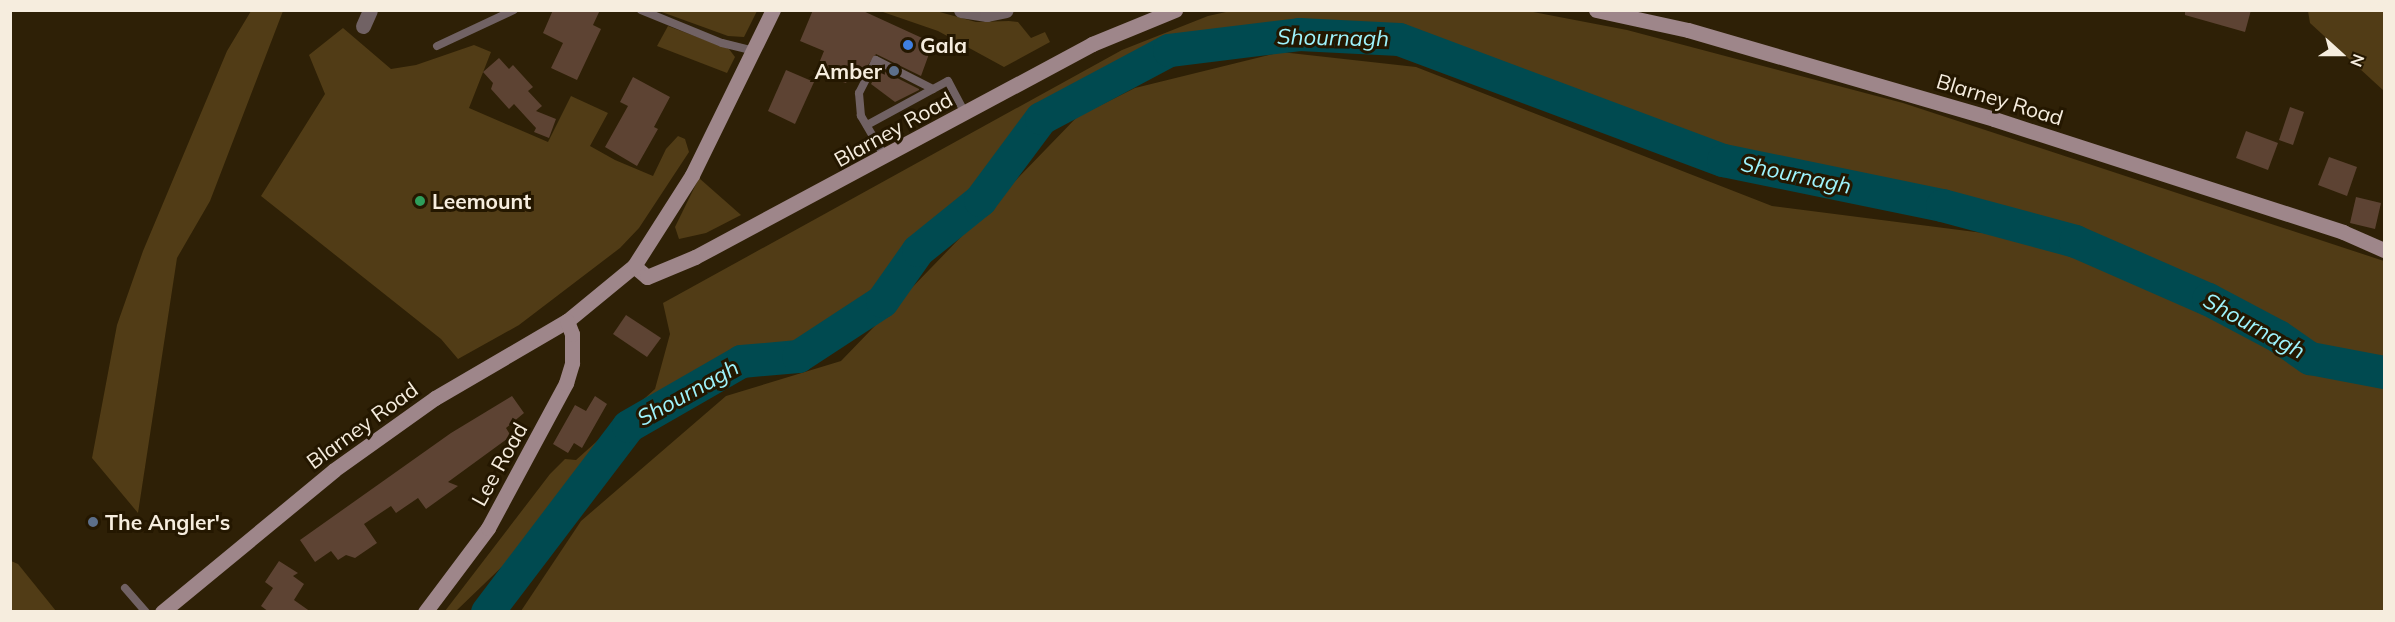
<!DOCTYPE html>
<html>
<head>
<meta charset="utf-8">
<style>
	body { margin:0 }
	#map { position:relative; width:2395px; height:622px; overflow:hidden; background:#2e2006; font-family:Mulish,sans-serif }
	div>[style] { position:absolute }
	.green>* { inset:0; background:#513c16 }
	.river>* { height:33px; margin:-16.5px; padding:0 16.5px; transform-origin:16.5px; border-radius:16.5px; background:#004a50 }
	.building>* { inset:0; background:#5d4333 }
	.lane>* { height:8px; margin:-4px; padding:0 4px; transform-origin:4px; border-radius:4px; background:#716264 }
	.street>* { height:15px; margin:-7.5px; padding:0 7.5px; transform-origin:7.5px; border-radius:7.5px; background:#716264 }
	.secondary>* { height:15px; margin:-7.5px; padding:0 7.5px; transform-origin:7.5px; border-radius:7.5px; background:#9e868a }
	.dots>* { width:16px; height:16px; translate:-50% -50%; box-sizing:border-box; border:3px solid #241700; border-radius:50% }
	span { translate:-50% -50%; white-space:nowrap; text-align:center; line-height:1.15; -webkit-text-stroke:6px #241700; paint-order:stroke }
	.poi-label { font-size:21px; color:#f6edde; font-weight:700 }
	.left { translate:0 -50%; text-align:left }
	.right { translate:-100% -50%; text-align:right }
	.street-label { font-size:21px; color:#f6edde }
	.water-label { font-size:22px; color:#9ef3fc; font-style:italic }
	.frame { position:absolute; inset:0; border:12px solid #f6edde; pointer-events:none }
	.north { position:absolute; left:2311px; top:24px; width:60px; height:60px; -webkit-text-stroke:4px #241700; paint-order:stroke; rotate:111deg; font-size:16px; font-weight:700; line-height:24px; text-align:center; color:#f6edde }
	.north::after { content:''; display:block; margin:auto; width:21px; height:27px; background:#f6edde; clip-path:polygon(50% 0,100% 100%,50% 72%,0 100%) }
</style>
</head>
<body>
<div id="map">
	<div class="green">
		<div style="clip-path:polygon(1235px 10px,1528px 11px,1627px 30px,1903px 103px,2384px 261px,2384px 368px,2312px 352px,2264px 320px,2207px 290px,2077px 237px,1941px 199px,1751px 161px,1676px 138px,1409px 37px,1366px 26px,1173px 43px,1041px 112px,990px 169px,900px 256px,876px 295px,797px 350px,741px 357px,680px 387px,626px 424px,510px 559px,456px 611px,445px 611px,550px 474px,565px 459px,576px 460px,655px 389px,670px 334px,663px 303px,1122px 50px,1208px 16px)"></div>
		<div style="clip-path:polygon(251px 11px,283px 11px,210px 201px,177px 258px,138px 513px,92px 458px,117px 325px,143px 251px,227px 51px)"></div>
		<div style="clip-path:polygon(659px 11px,757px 11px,744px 37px,728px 36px)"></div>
		<div style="clip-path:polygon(880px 11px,936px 11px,976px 22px,1009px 21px,1018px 22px,1031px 38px,1045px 32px,1050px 42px,1004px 67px,938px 31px)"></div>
		<div style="clip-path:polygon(2308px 11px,2384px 11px,2384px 91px,2310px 23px)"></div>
		<div style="clip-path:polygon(668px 26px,729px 49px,735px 57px,727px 73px,657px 46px)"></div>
		<div style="clip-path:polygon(343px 28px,391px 69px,416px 65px,474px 45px,491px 52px,469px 108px,548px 142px,571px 96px,608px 113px,590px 146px,615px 160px,653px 176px,666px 149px,678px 136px,685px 139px,689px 152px,639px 228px,620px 248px,519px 325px,458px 359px,441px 339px,261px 196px,325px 94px,309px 55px)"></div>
		<div style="clip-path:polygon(1281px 52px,1416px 67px,1772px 206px,2030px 239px,2071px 248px,2181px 294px,2305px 361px,2358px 370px,2384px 385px,2384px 611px,521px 611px,581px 521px,726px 396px,841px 361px,1077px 117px,1135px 88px)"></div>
		<div style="clip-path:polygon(699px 178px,741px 215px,706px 233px,679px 239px,675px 227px)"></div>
		<div style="clip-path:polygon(11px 561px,18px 564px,56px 611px,11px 611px)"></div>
	</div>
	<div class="river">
		<div style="left:487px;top:612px;width:233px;rotate:-52.8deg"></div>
		<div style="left:628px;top:426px;width:130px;rotate:-29.9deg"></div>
		<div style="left:741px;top:361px;width:57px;rotate:-5deg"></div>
		<div style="left:798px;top:356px;width:100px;rotate:-33.2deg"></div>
		<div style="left:882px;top:301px;width:62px;rotate:-54.8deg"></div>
		<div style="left:918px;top:250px;width:80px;rotate:-38.9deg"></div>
		<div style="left:980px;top:200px;width:102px;rotate:-53.4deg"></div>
		<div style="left:1041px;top:118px;width:145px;rotate:-28deg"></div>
		<div style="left:1169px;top:50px;width:131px;rotate:-7deg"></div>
		<div style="left:1299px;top:34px;width:100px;rotate:2.9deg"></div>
		<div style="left:1399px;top:39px;width:346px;rotate:20.5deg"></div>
		<div style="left:1723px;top:160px;width:224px;rotate:11.6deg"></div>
		<div style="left:1942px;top:205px;width:138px;rotate:15.1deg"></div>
		<div style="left:2075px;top:241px;width:145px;rotate:23.6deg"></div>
		<div style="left:2208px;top:299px;width:79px;rotate:27.9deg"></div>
		<div style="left:2278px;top:336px;width:39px;rotate:35deg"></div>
		<div style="left:2310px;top:358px;width:75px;rotate:10.7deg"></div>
	</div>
	<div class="building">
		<div style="clip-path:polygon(553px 10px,600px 10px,593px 25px,601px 29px,577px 80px,551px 68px,563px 43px,543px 33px)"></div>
		<div style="clip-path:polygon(813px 10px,861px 10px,933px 43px,921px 76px,876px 54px,860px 76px,853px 71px,846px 83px,815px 73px,824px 51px,800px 41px)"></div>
		<div style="clip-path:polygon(2185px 10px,2251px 10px,2245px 32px,2185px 15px)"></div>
		<div style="clip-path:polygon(499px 58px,509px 69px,513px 65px,533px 87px,528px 91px,542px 106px,536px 111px,556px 119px,549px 138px,534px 132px,536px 128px,514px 104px,509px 109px,491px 89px,493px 83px,483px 72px)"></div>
		<div style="clip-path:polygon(879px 69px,919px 89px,919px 90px,895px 102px,871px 84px)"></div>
		<div style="clip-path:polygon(786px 70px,814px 82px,795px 124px,768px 111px)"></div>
		<div style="clip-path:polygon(633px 77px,670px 97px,654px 127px,658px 129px,637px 166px,605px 147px,628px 106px,620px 102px)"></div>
		<div style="clip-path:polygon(2290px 107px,2304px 112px,2293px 145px,2279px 140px)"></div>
		<div style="clip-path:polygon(2246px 131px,2278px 143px,2268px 170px,2236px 158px)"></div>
		<div style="clip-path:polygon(2329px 157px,2357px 167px,2347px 196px,2318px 185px)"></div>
		<div style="clip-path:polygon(2356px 197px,2381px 203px,2375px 229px,2350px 223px)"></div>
		<div style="clip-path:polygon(626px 315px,661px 338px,647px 357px,613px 334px)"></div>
		<div style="clip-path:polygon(512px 396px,524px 413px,506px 428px,511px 436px,448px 482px,458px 486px,426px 509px,418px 498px,396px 513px,391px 506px,364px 524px,377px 543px,355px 558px,346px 555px,338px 560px,331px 551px,315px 562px,300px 540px,451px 433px)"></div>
		<div style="clip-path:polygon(595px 396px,607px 404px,582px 448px,574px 443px,568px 453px,553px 444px,575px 405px,586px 411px)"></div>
		<div style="clip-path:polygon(279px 561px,298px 573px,293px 576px,304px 584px,294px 600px,311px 612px,269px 612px,261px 606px,273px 588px,265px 582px)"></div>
	</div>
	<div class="lane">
		<div style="left:641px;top:10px;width:87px;rotate:22.2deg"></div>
		<div style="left:722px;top:43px;width:32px;rotate:14deg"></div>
		<div style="left:437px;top:46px;width:85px;rotate:-25.1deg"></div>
		<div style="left:867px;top:125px;width:92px;rotate:-28.5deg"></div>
		<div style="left:948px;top:81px;width:36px;rotate:62deg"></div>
		<div style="left:885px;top:157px;width:48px;rotate:-120.3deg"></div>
		<div style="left:861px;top:116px;width:23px;rotate:-95deg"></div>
		<div style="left:859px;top:93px;width:37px;rotate:-63deg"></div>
		<div style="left:876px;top:60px;width:64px;rotate:27deg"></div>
		<div style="left:125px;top:588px;width:32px;rotate:49deg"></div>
	</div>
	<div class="street">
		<div style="left:961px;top:10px;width:26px;rotate:9deg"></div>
		<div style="left:987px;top:14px;width:19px;rotate:-12deg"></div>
		<div style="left:363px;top:26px;width:17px;rotate:-66deg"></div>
	</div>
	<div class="secondary">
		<div style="left:1596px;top:10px;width:94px;rotate:12.3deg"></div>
		<div style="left:1688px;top:30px;width:319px;rotate:16.2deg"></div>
		<div style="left:1994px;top:119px;width:367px;rotate:17.9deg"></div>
		<div style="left:2343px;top:232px;width:45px;rotate:23.7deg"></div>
		<div style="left:634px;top:266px;width:17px;rotate:40deg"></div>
		<div style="left:647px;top:277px;width:52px;rotate:-22.6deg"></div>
		<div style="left:695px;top:257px;width:451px;rotate:-28.2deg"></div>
		<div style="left:1092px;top:44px;width:90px;rotate:-22.3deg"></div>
		<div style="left:162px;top:612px;width:223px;rotate:-39.5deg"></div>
		<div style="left:334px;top:470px;width:124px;rotate:-35.5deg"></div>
		<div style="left:435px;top:398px;width:153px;rotate:-30.3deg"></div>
		<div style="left:567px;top:321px;width:87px;rotate:-39.4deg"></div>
		<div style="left:634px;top:266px;width:108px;rotate:-57.5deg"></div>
		<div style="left:692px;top:175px;width:184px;rotate:-63.9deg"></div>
		<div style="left:425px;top:612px;width:105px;rotate:-53.1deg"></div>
		<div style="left:488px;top:528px;width:165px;rotate:-61.7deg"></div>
		<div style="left:566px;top:383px;width:21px;rotate:-73deg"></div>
		<div style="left:572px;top:363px;width:29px;rotate:-90deg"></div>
		<div style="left:572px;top:334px;width:14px;rotate:-111deg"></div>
	</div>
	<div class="dots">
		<div style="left:908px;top:45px;background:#3f7fe0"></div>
		<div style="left:894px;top:71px;background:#5c6f8a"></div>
		<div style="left:420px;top:201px;background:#2e9e5b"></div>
		<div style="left:93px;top:522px;background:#5c6f8a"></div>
	</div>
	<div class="poi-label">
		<span class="left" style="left:920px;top:45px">Gala</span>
		<span class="right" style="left:882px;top:71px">Amber</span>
		<span class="left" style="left:432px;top:201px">Leemount</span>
		<span class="left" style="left:105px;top:522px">The Angler's</span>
	</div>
	<div class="street-label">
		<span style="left:2000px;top:99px;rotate:17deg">Blarney Road</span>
		<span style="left:893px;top:129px;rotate:-29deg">Blarney Road</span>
		<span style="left:362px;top:425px;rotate:-36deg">Blarney Road</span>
		<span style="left:499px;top:464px;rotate:-61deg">Lee Road</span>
	</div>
	<div class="water-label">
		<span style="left:1333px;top:38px;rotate:1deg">Shournagh</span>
		<span style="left:1796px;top:175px;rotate:12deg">Shournagh</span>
		<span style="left:2254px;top:326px;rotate:29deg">Shournagh</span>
		<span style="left:688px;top:393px;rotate:-29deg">Shournagh</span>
	</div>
	<div class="frame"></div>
	<div class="north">N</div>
</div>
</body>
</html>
